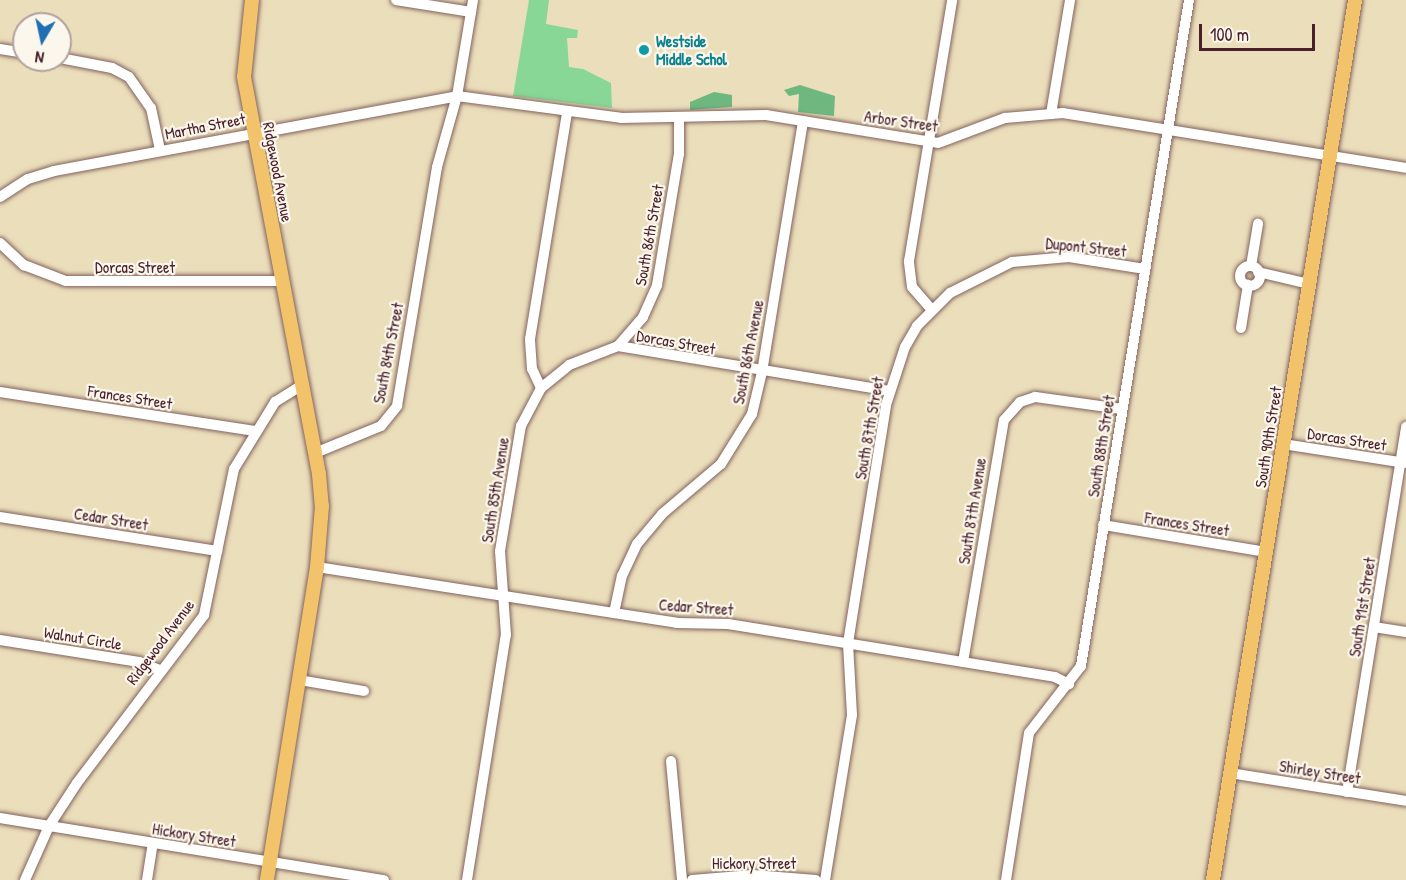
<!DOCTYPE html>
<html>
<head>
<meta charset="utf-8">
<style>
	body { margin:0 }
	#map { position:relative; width:1406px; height:880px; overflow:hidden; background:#ebdebb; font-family:"Patrick Hand",sans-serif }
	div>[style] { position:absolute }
	.green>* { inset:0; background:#88d797 }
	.forest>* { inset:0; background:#6eb880 }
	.roads { filter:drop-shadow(0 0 2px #82625d) drop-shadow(0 0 2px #82625d) }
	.minor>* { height:10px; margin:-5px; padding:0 5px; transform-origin:5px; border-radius:5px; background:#fff }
	.minor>.ring { margin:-5px; padding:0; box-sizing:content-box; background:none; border:10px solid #fff; border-radius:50% }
	.major>* { height:14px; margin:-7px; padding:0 7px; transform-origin:7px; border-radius:7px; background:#f2c36a }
	.dots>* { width:16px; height:16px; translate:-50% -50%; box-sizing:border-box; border:3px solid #fbf7ec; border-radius:50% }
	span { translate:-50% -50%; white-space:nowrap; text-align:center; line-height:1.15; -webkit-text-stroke:4.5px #fbf7ec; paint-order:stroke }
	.culture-label { font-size:16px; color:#0d838f; font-weight:700 }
	.left { translate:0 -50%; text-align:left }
	.street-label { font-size:16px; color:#4a1f2b }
	.north { position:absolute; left:12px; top:12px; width:60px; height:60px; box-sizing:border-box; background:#fbf7ec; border:2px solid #b4a19f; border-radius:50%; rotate:189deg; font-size:16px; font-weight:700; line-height:24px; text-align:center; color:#4a1f2b }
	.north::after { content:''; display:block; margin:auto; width:21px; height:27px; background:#1f6fb2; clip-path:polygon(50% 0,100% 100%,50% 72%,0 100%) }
	.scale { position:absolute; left:1199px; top:24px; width:116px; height:27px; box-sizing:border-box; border:3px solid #4a1f2b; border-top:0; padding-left:8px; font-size:18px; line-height:21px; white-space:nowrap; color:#4a1f2b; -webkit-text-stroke:4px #fbf7ec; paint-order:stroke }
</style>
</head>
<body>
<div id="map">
	<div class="green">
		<div style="clip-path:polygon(529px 0,549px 0,546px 24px,578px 30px,577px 38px,567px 38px,569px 67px,583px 69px,611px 83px,612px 108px,513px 96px)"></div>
	</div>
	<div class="forest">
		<div style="clip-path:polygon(800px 85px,835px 96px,834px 116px,798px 112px,799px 94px,789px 96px,784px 90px)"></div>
		<div style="clip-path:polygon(714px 92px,732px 95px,732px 107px,690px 110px,690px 102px)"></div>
	</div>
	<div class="roads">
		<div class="minor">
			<div style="left:396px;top:0;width:76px;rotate:9.1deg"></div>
			<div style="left:0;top:49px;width:24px;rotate:9deg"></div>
			<div style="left:60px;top:58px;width:53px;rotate:10.9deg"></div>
			<div style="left:112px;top:68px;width:19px;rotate:28deg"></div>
			<div style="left:129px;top:77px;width:38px;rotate:55deg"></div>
			<div style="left:151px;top:108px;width:43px;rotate:77.9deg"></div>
			<div style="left:1051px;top:114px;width:116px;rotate:-80.5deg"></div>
			<div style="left:0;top:197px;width:33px;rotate:-33deg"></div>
			<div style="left:28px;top:179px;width:27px;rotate:-17deg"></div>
			<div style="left:54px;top:171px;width:410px;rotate:-10.5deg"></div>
			<div style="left:457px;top:96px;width:165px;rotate:7.6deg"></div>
			<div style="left:621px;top:118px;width:145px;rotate:-1.2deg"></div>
			<div style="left:766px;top:115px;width:174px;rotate:9.2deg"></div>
			<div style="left:938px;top:143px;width:72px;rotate:-20.5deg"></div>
			<div style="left:1005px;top:118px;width:58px;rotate:-4.9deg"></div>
			<div style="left:1063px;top:113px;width:347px;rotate:9.1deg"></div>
			<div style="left:0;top:243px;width:33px;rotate:43deg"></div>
			<div style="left:24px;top:265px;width:45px;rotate:20.9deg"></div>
			<div style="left:66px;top:281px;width:217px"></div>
			<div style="left:1251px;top:266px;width:43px;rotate:-80.5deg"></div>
			<div class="ring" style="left:1240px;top:266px;width:10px;height:10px"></div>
			<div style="left:1258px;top:272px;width:52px;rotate:13.2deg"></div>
			<div style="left:932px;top:310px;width:30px;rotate:-131deg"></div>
			<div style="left:912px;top:287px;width:26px;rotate:-97deg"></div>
			<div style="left:909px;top:261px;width:265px;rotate:-80.6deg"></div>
			<div style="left:1241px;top:328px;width:44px;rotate:-80.8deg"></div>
			<div style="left:618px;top:346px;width:38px;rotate:-49deg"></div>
			<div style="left:643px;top:317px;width:35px;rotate:-66deg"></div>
			<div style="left:657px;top:285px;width:133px;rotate:-80.5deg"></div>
			<div style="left:679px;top:154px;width:36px;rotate:-90deg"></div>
			<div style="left:541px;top:388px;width:21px;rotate:-115deg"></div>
			<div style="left:532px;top:369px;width:30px;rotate:-94deg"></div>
			<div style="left:530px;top:339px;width:230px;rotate:-80.7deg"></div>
			<div style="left:0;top:392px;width:258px;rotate:8.7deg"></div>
			<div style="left:1283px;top:444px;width:124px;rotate:8.8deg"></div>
			<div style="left:315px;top:453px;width:71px;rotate:-22.2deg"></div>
			<div style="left:381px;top:426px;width:26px;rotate:-51deg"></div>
			<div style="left:397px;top:406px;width:242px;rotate:-80.5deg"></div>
			<div style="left:437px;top:167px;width:74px;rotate:-74.3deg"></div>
			<div style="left:457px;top:96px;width:97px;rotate:-80.5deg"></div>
			<div style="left:0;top:517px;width:220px;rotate:8.9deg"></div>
			<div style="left:1103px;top:525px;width:165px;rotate:9.4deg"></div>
			<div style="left:317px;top:567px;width:364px;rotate:8.8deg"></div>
			<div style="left:677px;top:623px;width:51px;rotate:1.1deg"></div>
			<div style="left:728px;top:624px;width:331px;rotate:9.2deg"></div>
			<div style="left:1055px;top:677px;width:16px;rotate:27deg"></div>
			<div style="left:614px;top:613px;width:38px;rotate:-78deg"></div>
			<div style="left:622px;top:576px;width:35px;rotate:-65deg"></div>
			<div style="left:637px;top:544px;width:39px;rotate:-50deg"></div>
			<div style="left:662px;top:514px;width:77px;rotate:-40.3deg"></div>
			<div style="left:721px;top:464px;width:59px;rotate:-58.2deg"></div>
			<div style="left:752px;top:414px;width:43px;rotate:-76.6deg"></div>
			<div style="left:762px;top:372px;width:254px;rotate:-80.7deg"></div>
			<div style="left:1374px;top:627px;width:32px;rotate:9deg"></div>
			<div style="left:0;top:640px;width:141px;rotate:9deg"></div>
			<div style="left:139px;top:662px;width:22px;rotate:21deg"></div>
			<div style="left:963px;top:662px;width:245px;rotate:-80.4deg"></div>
			<div style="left:1004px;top:420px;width:24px;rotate:-48deg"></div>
			<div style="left:1020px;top:402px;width:16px;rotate:-18deg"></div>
			<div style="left:1035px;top:397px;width:88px;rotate:7.9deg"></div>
			<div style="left:299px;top:680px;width:66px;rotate:9.6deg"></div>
			<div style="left:671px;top:761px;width:120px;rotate:84.7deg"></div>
			<div style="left:1230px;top:773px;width:178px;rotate:9deg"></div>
			<div style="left:1347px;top:792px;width:370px;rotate:-80.8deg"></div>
			<div style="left:0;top:818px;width:389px;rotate:9.2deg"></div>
			<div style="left:25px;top:880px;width:59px;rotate:-66deg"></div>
			<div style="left:49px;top:826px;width:51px;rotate:-56.9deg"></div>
			<div style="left:77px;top:783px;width:211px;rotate:-52.9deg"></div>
			<div style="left:204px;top:615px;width:149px;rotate:-78.4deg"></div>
			<div style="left:234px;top:469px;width:79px;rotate:-58.5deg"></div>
			<div style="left:275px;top:402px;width:32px;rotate:-32deg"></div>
			<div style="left:147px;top:880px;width:36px;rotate:-81deg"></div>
			<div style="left:467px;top:880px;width:248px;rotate:-81deg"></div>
			<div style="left:506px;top:635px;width:84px;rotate:-94.1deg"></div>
			<div style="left:500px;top:551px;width:127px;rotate:-80.5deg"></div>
			<div style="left:521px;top:426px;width:43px;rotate:-62.2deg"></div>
			<div style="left:541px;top:388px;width:36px;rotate:-39deg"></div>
			<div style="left:569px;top:365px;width:53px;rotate:-21.2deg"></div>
			<div style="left:618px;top:346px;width:275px;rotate:9.4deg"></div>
			<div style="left:692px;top:880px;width:61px;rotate:-4.7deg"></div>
			<div style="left:753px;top:875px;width:63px;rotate:4.5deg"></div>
			<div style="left:825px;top:880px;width:167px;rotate:-80.7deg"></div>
			<div style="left:852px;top:715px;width:72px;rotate:-93.2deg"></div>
			<div style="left:848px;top:643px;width:241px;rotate:-80.9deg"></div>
			<div style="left:886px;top:405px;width:61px;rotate:-71.9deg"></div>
			<div style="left:905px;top:347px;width:24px;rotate:-60deg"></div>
			<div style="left:917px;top:326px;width:47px;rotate:-45deg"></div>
			<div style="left:950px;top:293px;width:69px;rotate:-26.6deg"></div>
			<div style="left:1012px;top:262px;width:57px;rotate:-5deg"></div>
			<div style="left:1069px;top:257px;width:77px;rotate:9deg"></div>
			<div style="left:1006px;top:880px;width:149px;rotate:-81.1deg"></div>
			<div style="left:1029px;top:733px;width:85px;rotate:-52.2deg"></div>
			<div style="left:1081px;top:666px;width:675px;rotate:-80.79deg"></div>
		</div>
		<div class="major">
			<div style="left:252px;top:0;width:77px;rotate:95.9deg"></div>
			<div style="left:244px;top:77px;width:404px;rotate:79.3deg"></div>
			<div style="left:319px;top:474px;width:32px;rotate:85deg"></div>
			<div style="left:322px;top:506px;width:61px;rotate:94.7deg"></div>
			<div style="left:317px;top:567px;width:317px;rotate:99.1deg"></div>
			<div style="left:1213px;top:880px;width:891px;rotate:-80.83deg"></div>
		</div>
	</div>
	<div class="dots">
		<div style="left:644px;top:50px;background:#0f9aa8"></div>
	</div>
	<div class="culture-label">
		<span class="left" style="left:656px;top:50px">Westside<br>Middle Schol</span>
	</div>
	<div class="street-label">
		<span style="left:901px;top:121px;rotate:8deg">Arbor Street</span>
		<span style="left:205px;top:126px;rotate:-11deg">Martha Street</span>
		<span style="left:278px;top:172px;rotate:79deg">Ridgewood Avenue</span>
		<span style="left:649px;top:235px;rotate:-80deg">South 86th Street</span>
		<span style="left:1086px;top:247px;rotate:6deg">Dupont Street</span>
		<span style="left:135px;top:267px">Dorcas Street</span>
		<span style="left:676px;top:342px;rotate:10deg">Dorcas Street</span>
		<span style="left:748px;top:352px;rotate:-79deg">South 86th Avenue</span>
		<span style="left:388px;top:353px;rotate:-79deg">South 84th Street</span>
		<span style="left:130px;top:397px;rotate:9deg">Frances Street</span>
		<span style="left:869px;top:428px;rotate:-80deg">South 87th Street</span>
		<span style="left:1268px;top:437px;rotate:-81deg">South 90th Street</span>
		<span style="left:1347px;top:439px;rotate:9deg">Dorcas Street</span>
		<span style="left:1101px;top:446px;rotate:-81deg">South 88th Street</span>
		<span style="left:495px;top:490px;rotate:-81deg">South 85th Avenue</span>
		<span style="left:972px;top:511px;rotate:-81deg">South 87th Avenue</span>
		<span style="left:111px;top:519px;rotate:9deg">Cedar Street</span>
		<span style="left:1187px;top:524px;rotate:9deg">Frances Street</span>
		<span style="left:696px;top:607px;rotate:4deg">Cedar Street</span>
		<span style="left:1362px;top:607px;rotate:-81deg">South 91st Street</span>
		<span style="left:83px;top:638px;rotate:9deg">Walnut Circle</span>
		<span style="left:160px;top:642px;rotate:-53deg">Ridgewood Avenue</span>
		<span style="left:1320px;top:772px;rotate:9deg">Shirley Street</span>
		<span style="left:194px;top:835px;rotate:9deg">Hickory Street</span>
		<span style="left:754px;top:863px">Hickory Street</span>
	</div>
	<div class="north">N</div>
	<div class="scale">100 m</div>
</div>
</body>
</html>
